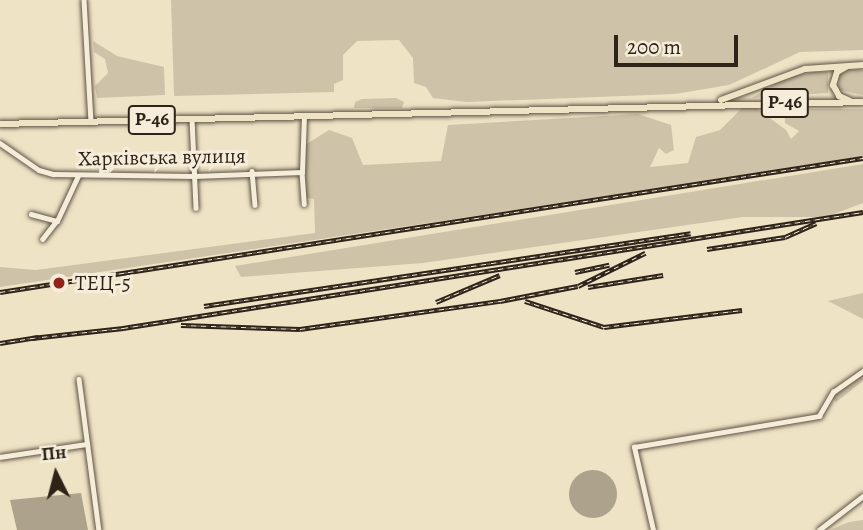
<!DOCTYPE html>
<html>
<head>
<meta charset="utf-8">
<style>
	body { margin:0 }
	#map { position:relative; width:863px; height:530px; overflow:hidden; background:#efe3c6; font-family:Alegreya,serif }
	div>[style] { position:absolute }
	.green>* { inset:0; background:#cec2a8 }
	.water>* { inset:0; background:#ada28b }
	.round { border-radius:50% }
	.roads { filter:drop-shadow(0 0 2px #5e5344) drop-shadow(0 0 2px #5e5344) }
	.street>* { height:4.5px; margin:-2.25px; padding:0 2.25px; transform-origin:2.25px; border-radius:2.25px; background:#f5edda }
	.primary>* { height:6px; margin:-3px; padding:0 3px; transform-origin:3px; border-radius:3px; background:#efe3c6 }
	.rail>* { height:4.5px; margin-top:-2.25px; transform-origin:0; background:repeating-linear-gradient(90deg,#f5edda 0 5px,#2d2318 0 10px); box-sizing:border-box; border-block:2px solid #2d2318 }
	.dots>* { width:19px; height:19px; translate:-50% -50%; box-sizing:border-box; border:4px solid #f5edda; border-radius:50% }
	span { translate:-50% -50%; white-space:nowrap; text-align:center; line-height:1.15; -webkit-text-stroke:6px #f5edda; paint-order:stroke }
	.shield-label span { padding:2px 5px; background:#f5edda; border:2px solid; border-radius:5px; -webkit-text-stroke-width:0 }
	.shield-label { font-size:19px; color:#2d2318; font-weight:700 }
	.street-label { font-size:21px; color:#2d2318 }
	.poi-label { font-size:21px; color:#2d2318 }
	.left { translate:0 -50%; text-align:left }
	.north { position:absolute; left:21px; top:439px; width:70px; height:70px; -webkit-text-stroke:5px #f5edda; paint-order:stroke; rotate:354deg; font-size:19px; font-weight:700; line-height:28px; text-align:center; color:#2d2318 }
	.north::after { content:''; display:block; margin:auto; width:24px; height:32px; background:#2d2318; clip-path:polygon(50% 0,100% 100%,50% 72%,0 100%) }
	.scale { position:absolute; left:614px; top:35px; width:124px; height:32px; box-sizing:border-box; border:4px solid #2d2318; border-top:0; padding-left:9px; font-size:21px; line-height:24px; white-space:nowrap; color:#2d2318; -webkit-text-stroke:5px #f5edda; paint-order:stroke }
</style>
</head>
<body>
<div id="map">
	<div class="green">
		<div style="clip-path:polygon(171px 0,863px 0,863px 50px,800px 52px,729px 85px,675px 94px,467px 102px,433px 98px,426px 87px,414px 83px,413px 58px,399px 40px,357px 41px,343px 55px,343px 80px,334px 84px,334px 92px,174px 96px)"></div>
		<div style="clip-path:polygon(93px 41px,117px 56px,164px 67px,165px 95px,97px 98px,95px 86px,108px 73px,105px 59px,94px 52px)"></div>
		<div style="clip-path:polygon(846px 69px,863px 70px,863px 95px,839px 90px,838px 74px)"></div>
		<div style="clip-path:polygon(813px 72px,828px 72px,828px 93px,752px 98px,787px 77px)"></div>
		<div style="clip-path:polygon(396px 98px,404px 102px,402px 108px,354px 108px,355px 102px,362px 99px)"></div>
		<div style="clip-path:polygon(743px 107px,755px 107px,786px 130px,791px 139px,799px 131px,785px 123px,784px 109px,863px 109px,863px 158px,0 287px,0 267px,36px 270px,315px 233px,314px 199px,306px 198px,305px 145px,329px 130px,352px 138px,363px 165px,441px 161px,448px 125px,638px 114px,671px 125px,674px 150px,666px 154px,659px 148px,650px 167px,688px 163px,696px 137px,720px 130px)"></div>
		<div style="clip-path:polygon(863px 164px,863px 203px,826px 217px,743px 217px,423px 263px,241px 277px,235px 266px)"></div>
		<div style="clip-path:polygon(863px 293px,863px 319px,828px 301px)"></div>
		<div style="clip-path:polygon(863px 374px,863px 381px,836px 402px,832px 397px)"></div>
		<div style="clip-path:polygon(863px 520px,863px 530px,830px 530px,849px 522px)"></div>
	</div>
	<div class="water">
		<div class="round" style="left:569px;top:470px;width:48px;height:48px"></div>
		<div style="clip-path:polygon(81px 493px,88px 530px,17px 530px,10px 500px)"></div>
	</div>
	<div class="roads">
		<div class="street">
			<div style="left:84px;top:0;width:121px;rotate:86.7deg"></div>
			<div style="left:192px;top:119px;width:89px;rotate:87.4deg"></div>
			<div style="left:0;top:143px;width:47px;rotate:34.7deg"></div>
			<div style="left:39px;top:170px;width:15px;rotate:16deg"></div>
			<div style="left:53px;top:174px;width:141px;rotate:0.8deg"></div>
			<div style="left:194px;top:176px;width:108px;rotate:-2.1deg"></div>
			<div style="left:302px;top:172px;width:32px;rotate:86deg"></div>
			<div style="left:252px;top:171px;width:34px;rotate:85deg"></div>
			<div style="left:302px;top:172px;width:56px;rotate:-88deg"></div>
			<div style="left:31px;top:214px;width:27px;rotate:15deg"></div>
			<div style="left:57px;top:221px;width:23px;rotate:128deg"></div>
			<div style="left:57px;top:221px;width:50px;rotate:-65deg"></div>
			<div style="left:79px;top:379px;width:152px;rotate:82.5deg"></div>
			<div style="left:0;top:457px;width:88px;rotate:-8.5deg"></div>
			<div style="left:653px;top:530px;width:85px;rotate:-102.9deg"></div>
			<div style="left:634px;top:447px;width:188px;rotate:-9.5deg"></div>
			<div style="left:819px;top:416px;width:28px;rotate:-60deg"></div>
			<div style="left:833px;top:392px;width:37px;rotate:-35deg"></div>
			<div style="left:819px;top:530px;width:56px;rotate:-37.7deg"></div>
		</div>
		<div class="primary">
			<div style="left:846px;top:67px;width:10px;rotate:151deg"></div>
			<div style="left:837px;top:72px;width:14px;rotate:107deg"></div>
			<div style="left:833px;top:85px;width:13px;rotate:61deg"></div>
			<div style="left:839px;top:96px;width:12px;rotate:24deg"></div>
			<div style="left:721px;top:100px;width:90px;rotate:-20.3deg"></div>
			<div style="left:805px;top:69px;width:58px;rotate:-3.9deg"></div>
			<div style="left:0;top:124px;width:863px;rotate:-1.46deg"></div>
		</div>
	</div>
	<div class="rail">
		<div style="left:707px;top:249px;width:79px;rotate:-8.7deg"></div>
		<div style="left:785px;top:237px;width:34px;rotate:-24deg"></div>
		<div style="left:575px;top:272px;width:35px;rotate:-12deg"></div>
		<div style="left:588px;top:287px;width:76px;rotate:-9.1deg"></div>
		<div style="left:0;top:292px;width:873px;rotate:-8.83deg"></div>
		<div style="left:525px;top:301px;width:83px;rotate:18.2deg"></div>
		<div style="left:604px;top:327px;width:139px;rotate:-7deg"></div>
		<div style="left:436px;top:302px;width:69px;rotate:-22.9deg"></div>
		<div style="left:204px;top:306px;width:492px;rotate:-8.5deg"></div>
		<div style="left:181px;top:325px;width:119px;rotate:1.9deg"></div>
		<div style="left:300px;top:329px;width:202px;rotate:-8deg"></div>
		<div style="left:500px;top:301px;width:79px;rotate:-10.9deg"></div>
		<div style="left:578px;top:286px;width:75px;rotate:-26.2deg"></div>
		<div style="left:32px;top:338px;width:92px;rotate:-6.3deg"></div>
		<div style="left:123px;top:328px;width:749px;rotate:-8.91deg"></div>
		<div style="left:0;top:343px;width:39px;rotate:-9deg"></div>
	</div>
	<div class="dots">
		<div style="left:59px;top:283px;background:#8f2418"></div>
	</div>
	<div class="shield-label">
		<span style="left:785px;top:103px">Р-46</span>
		<span style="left:152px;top:120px">Р-46</span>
	</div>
	<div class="street-label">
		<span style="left:162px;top:157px;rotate:-1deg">Харківська вулиця</span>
	</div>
	<div class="poi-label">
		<span class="left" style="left:75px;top:283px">ТЕЦ-5</span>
	</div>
	<div class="north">Пн</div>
	<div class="scale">200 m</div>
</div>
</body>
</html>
